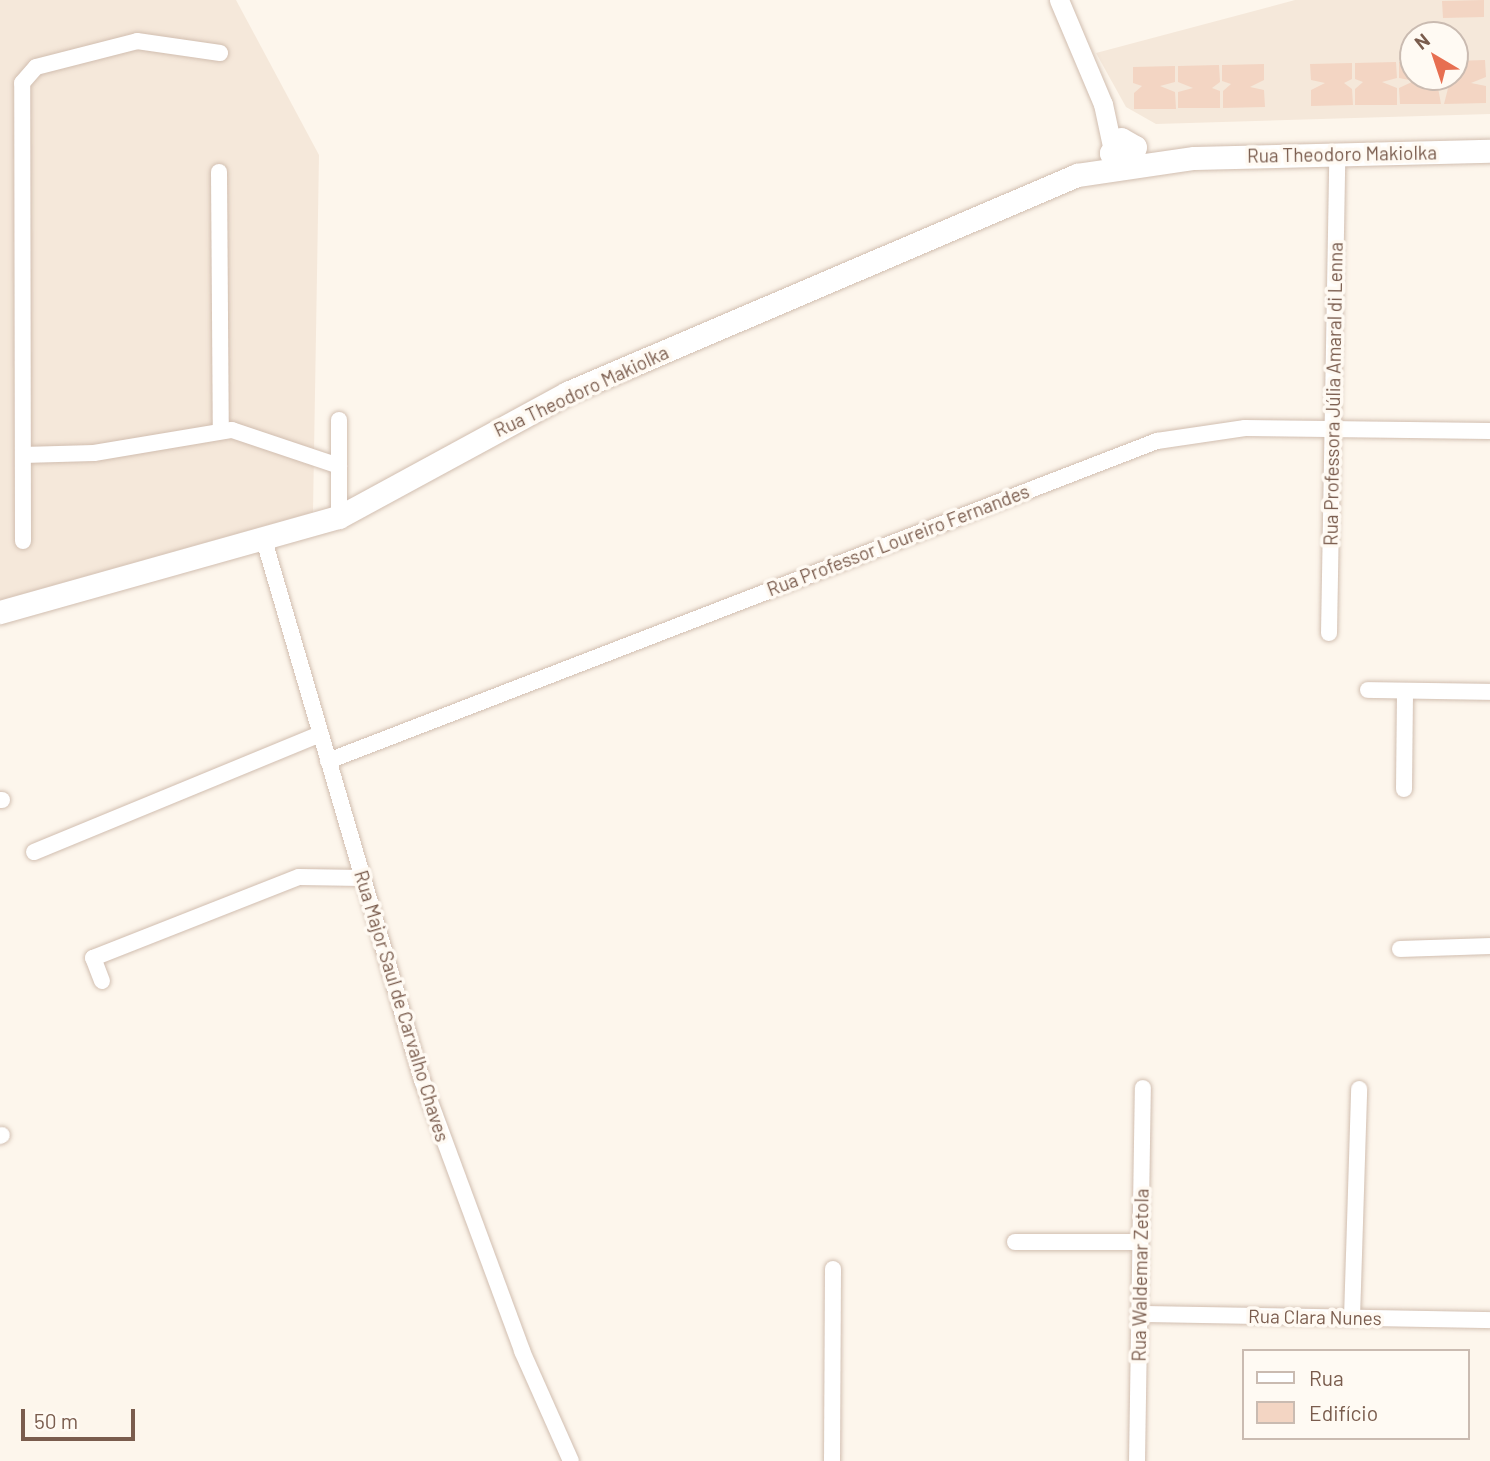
<!DOCTYPE html>
<html>
<head>
<meta charset="utf-8">
<style>
	body { margin:0 }
	#map { position:relative; width:1490px; height:1461px; overflow:hidden; background:#fdf6ec; font-family:Barlow,sans-serif }
	div>[style] { position:absolute }
	.residential>* { inset:0; background:#f5e8da }
	.building>* { inset:0; background:#f3d5c3 }
	.roads { filter:drop-shadow(0 0 2px #d1beb0) drop-shadow(0 0 2px #d1beb0) }
	.minor>* { height:16px; margin:-8px; padding:0 8px; transform-origin:8px; border-radius:8px; background:#fff }
	.tertiary>* { height:19px; margin:-9.5px; padding:0 9.5px; transform-origin:9.5px; border-radius:9.5px; background:#fff }
	.secondary>* { height:23px; margin:-11.5px; padding:0 11.5px; transform-origin:11.5px; border-radius:11.5px; background:#fff }
	span { translate:-50% -50%; white-space:nowrap; text-align:center; line-height:1.15; -webkit-text-stroke:7px #fffaf3; paint-order:stroke }
	.street-label { font-size:19px; color:#7a5c4d }
	.legend { position:absolute; left:1242px; top:1349px; width:228px; height:91px; box-sizing:border-box; background:#fffaf3; border:2px solid #cabbb1; margin:0; padding:9px 12px; list-style:none; font-size:21px; color:#7a5c4d }
	.legend li { display:flex; align-items:center; gap:14px; height:35px }
	.legend b { width:35px; border:2px solid #cabbb1 }
	.north { position:absolute; left:1399px; top:21px; width:70px; height:70px; box-sizing:border-box; background:#fffaf3; border:2px solid #cabbb1; border-radius:50%; rotate:321deg; font-size:19px; font-weight:700; line-height:28px; text-align:center; color:#7a5c4d }
	.north::after { content:''; display:block; margin:auto; width:24px; height:32px; background:#e76f51; clip-path:polygon(50% 0,100% 100%,50% 72%,0 100%) }
	.scale { position:absolute; left:21px; top:1409px; width:114px; height:32px; box-sizing:border-box; border:4px solid #7a5c4d; border-top:0; padding-left:9px; font-size:21px; line-height:24px; white-space:nowrap; color:#7a5c4d; -webkit-text-stroke:5px #fffaf3; paint-order:stroke }
</style>
</head>
<body>
<div id="map">
	<div class="residential">
		<div style="clip-path:polygon(0 0,236px 0,319px 155px,313px 512px,0 600px)"></div>
		<div style="clip-path:polygon(evenodd,1295px 0,1490px 0,1490px 114px,1156px 124px,1126px 107px,1096px 53px,1295px 0,1413px 35px,1455px 35px,1455px 77px,1413px 77px,1413px 35px)"></div>
	</div>
	<div class="building">
		<div style="clip-path:polygon(1484px 0,1484px 17px,1443px 18px,1442px 1px)"></div>
		<div style="clip-path:polygon(1485px 60px,1486px 77px,1471px 83px,1486px 86px,1486px 103px,1444px 104px,1455px 61px)"></div>
		<div style="clip-path:polygon(1396px 62px,1397px 78px,1382px 82px,1397px 88px,1397px 105px,1355px 105px,1355px 89px,1363px 82px,1355px 79px,1355px 63px)"></div>
		<div style="clip-path:polygon(1399px 62px,1413px 62px,1413px 77px,1436px 77px,1441px 104px,1400px 104px,1399px 88px,1414px 81px,1399px 78px)"></div>
		<div style="clip-path:polygon(1352px 63px,1352px 79px,1344px 83px,1352px 89px,1353px 105px,1311px 106px,1311px 90px,1325px 83px,1311px 80px,1310px 64px)"></div>
		<div style="clip-path:polygon(1264px 64px,1264px 80px,1250px 87px,1264px 90px,1265px 107px,1223px 108px,1223px 91px,1231px 84px,1222px 81px,1222px 65px)"></div>
		<div style="clip-path:polygon(1219px 65px,1220px 82px,1212px 88px,1220px 91px,1220px 108px,1178px 108px,1178px 92px,1193px 88px,1178px 82px,1178px 66px)"></div>
		<div style="clip-path:polygon(1175px 66px,1175px 82px,1160px 86px,1175px 92px,1176px 109px,1134px 109px,1134px 93px,1142px 86px,1133px 83px,1133px 67px)"></div>
	</div>
	<div class="roads">
		<div class="minor">
			<div style="left:219px;top:172px;width:258px;rotate:89.6deg"></div>
			<div style="left:339px;top:420px;width:97px;rotate:90deg"></div>
			<div style="left:23px;top:455px;width:71px;rotate:-1.6deg"></div>
			<div style="left:94px;top:453px;width:140px;rotate:-9.5deg"></div>
			<div style="left:232px;top:430px;width:113px;rotate:18.6deg"></div>
			<div style="left:264px;top:540px;width:563px;rotate:73.69deg"></div>
			<div style="left:422px;top:1080px;width:289px;rotate:69.7deg"></div>
			<div style="left:522px;top:1351px;width:120px;rotate:66deg"></div>
			<div style="left:23px;top:541px;width:458px;rotate:-90.1deg"></div>
			<div style="left:22px;top:83px;width:21px;rotate:-49deg"></div>
			<div style="left:36px;top:67px;width:104px;rotate:-14.4deg"></div>
			<div style="left:137px;top:41px;width:84px;rotate:8.2deg"></div>
			<div style="left:1329px;top:633px;width:479px;rotate:-89deg"></div>
			<div style="left:1368px;top:690px;width:122px;rotate:0.9deg"></div>
			<div style="left:328px;top:761px;width:889px;rotate:-21.11deg"></div>
			<div style="left:1157px;top:441px;width:89px;rotate:-8.4deg"></div>
			<div style="left:1245px;top:428px;width:245px;rotate:0.7deg"></div>
			<div style="left:1404px;top:789px;width:98px;rotate:-89.4deg"></div>
			<div style="left:0;top:800px;width:2px"></div>
			<div style="left:34px;top:852px;width:309px;rotate:-22.4deg"></div>
			<div style="left:1400px;top:949px;width:90px;rotate:-1.9deg"></div>
			<div style="left:102px;top:981px;width:25px;rotate:-111deg"></div>
			<div style="left:93px;top:958px;width:221px;rotate:-21.5deg"></div>
			<div style="left:299px;top:877px;width:63px;rotate:0.9deg"></div>
			<div style="left:0;top:1136px;width:2px;rotate:-27deg"></div>
			<div style="left:1015px;top:1242px;width:125px"></div>
			<div style="left:1139px;top:1314px;width:351px;rotate:1deg"></div>
			<div style="left:1352px;top:1318px;width:229px;rotate:-88.2deg"></div>
			<div style="left:832px;top:1461px;width:192px;rotate:-89.7deg"></div>
			<div style="left:1137px;top:1461px;width:373px;rotate:-89.1deg"></div>
		</div>
		<div class="tertiary">
			<div style="left:1059px;top:0;width:113px;rotate:67.1deg"></div>
			<div style="left:1103px;top:104px;width:43px;rotate:77.9deg"></div>
		</div>
		<div class="secondary">
			<div style="left:1121px;top:164px;width:15px;rotate:-132deg"></div>
			<div style="left:1111px;top:153px;width:17px;rotate:-54deg"></div>
			<div style="left:1121px;top:139px;width:16px;rotate:30deg"></div>
			<div style="left:1135px;top:147px;width:17px;rotate:111deg"></div>
			<div style="left:0;top:612px;width:352px;rotate:-15.7deg"></div>
			<div style="left:339px;top:517px;width:260px;rotate:-28.5deg"></div>
			<div style="left:567px;top:393px;width:555px;rotate:-23.14deg"></div>
			<div style="left:1077px;top:175px;width:118px;rotate:-8.3deg"></div>
			<div style="left:1194px;top:158px;width:296px;rotate:-1.4deg"></div>
		</div>
	</div>
	<div class="street-label">
		<span style="left:1342px;top:154px;rotate:-1deg">Rua Theodoro Makiolka</span>
		<span style="left:581px;top:391px;rotate:-25deg">Rua Theodoro Makiolka</span>
		<span style="left:1333px;top:394px;rotate:-89deg">Rua Professora Júlia Amaral di Lenna</span>
		<span style="left:898px;top:540px;rotate:-21deg">Rua Professor Loureiro Fernandes</span>
		<span style="left:402px;top:1006px;rotate:73deg">Rua Major Saul de Carvalho Chaves</span>
		<span style="left:1140px;top:1275px;rotate:-89deg">Rua Waldemar Zetola</span>
		<span style="left:1315px;top:1317px;rotate:1deg">Rua Clara Nunes</span>
	</div>
	<ul class="legend">
	<li><b style="height:9px;background:#fff"></b>Rua</li>
	<li><b style="height:19px;background:#f3d5c3"></b>Edifício</li>
	</ul>
	<div class="north">N</div>
	<div class="scale">50 m</div>
</div>
</body>
</html>
